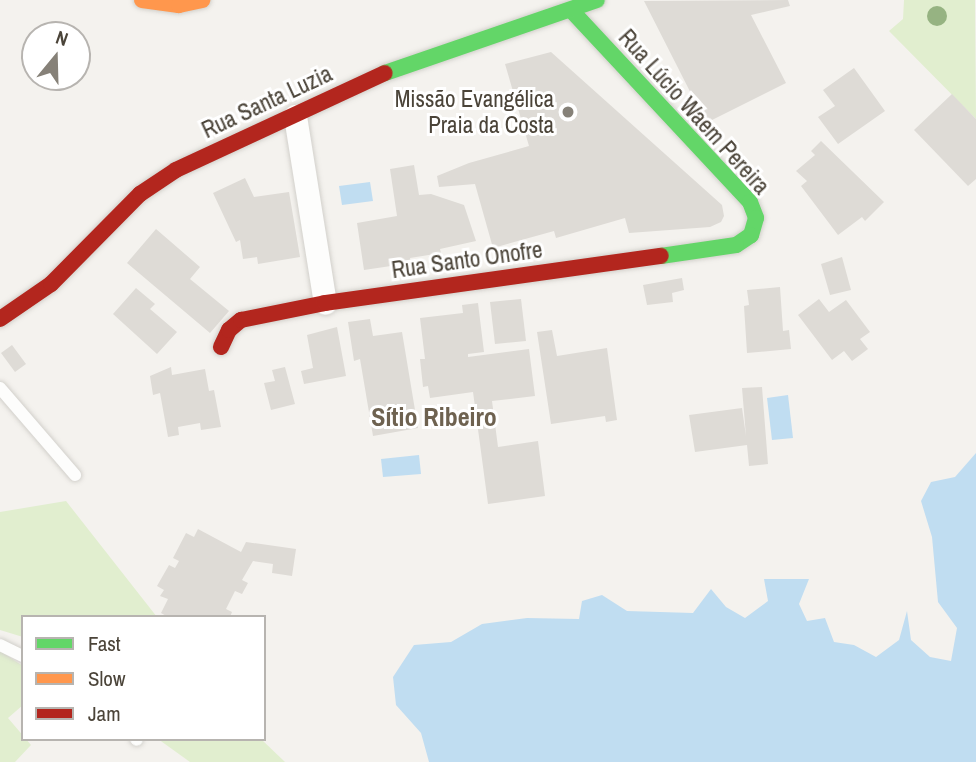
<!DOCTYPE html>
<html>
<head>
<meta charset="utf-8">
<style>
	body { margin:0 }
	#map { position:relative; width:976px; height:762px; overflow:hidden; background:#f4f2ee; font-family:"Archivo Narrow",sans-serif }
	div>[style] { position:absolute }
	.green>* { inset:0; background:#e1eecf }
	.water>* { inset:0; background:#c0ddf1 }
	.building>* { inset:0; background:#dedbd6 }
	.roads { filter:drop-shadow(0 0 2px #d2d0cb) drop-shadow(0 0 2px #d2d0cb) }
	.lane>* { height:12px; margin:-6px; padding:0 6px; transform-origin:6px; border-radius:6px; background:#fdfdfc }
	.street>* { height:23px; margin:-11.5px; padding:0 11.5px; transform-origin:11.5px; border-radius:11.5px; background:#fdfdfc }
	.fast>* { height:16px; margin:-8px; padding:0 8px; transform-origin:8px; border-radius:8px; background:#63d668 }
	.slow>* { height:16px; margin:-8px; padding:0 8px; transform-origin:8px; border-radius:8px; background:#ff974d }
	.jam>* { height:16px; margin:-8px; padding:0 8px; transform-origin:8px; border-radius:8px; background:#b3261e }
	.trees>* { width:20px; height:20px; margin:-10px; border-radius:50%; background:#96b382 }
	.dots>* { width:19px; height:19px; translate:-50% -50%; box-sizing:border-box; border:4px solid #fff; border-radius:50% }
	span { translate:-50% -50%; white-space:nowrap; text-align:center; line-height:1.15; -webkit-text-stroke:6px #fff; paint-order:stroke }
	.poi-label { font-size:23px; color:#4b4439 }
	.right { translate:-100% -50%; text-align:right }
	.street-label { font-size:23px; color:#4b4439 }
	.quarter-label { font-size:26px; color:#6e6250; font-weight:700 }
	.legend { position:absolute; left:21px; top:615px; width:245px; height:126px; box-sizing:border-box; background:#fff; border:2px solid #b7b4b0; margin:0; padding:9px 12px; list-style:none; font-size:21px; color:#4b4439 }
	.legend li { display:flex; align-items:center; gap:14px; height:35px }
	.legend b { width:35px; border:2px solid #b7b4b0 }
	.north { position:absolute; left:21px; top:21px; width:70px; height:70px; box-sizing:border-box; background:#fff; border:2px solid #b7b4b0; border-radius:50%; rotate:19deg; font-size:19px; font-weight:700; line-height:28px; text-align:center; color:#4b4439 }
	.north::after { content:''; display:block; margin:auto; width:24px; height:32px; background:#868178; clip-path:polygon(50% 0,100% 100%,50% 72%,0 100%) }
</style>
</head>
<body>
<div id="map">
	<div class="green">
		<div style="clip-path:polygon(904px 0,975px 0,976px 119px,889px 31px,903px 19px)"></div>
		<div style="clip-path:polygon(66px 501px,157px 617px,23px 617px,23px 637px,0 630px,0 512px)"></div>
		<div style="clip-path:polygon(0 651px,23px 666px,23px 705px,8px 718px,31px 745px,15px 762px,0 762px)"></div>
		<div style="clip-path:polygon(158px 739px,261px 739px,285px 762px,190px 762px)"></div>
	</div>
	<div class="water">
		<div style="clip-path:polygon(370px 182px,373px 201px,342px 205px,339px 186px)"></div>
		<div style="clip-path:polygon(788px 395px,793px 438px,772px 440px,767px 398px)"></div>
		<div style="clip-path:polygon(976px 453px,976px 762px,429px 762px,421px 733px,396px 705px,393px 677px,414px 645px,451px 642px,482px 624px,527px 618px,579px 619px,582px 601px,602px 595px,627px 611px,693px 613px,711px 589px,726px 607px,745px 618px,768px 601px,764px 579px,809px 579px,799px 604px,807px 621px,825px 618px,834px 642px,854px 645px,876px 657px,899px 640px,907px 611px,911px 640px,930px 657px,951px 661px,957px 628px,938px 602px,932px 537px,921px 501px,931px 482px,955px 477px)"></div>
		<div style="clip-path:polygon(419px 455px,421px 474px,383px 477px,381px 459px)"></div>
	</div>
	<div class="building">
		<div style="clip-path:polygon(788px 0,790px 6px,751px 15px,786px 83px,706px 123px,644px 1px)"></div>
		<div style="clip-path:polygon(551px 52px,722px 205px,724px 216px,721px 222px,710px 227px,629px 233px,625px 218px,556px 238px,554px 231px,493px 248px,475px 184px,439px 187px,437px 176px,469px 163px,529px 146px,505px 64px)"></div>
		<div style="clip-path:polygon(854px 68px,885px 111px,838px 144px,818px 117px,835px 106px,823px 90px)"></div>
		<div style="clip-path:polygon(952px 94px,976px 119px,976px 179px,968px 186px,914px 130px)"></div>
		<div style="clip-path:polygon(821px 141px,884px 202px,865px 221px,862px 217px,838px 235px,801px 186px,807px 181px,796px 171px,815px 155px,811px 151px)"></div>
		<div style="clip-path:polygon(414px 165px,419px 195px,431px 194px,464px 205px,476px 241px,440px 249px,441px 253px,410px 258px,411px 263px,364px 270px,357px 223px,397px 216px,390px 169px)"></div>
		<div style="clip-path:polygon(245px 178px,254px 197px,289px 192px,300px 257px,258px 264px,257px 257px,243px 259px,240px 240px,236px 242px,213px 193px)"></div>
		<div style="clip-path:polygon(156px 229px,200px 267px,190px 279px,229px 311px,210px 333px,127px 263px)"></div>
		<div style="clip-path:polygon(842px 257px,851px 290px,830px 295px,821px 264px)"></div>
		<div style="clip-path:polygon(682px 278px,684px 290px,672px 293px,673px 302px,647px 305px,643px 285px)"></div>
		<div style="clip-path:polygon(780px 287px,783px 331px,789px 330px,791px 349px,747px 353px,744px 306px,749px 305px,747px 290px)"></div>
		<div style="clip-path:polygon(136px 288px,155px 304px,150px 309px,177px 332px,157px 354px,113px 314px)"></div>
		<div style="clip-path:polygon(521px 299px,526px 341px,495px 344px,490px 302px)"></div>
		<div style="clip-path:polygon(819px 299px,829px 312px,846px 300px,870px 332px,860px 339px,868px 349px,852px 361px,844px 351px,832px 360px,798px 315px)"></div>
		<div style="clip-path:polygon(478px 303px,484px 352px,468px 354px,468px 357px,529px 349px,535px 396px,492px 401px,498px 447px,538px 441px,545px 496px,488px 504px,473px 392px,430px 398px,428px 386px,423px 387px,420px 359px,425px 359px,420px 318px,463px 313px,462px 305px)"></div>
		<div style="clip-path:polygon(370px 319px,373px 336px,402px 332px,418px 428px,373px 436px,360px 359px,354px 361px,348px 322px)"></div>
		<div style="clip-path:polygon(337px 327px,346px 376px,304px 384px,301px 371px,313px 368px,307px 335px)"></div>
		<div style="clip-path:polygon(552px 330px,557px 356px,607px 348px,617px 420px,606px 422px,605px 416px,551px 424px,537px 332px)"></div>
		<div style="clip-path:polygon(12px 345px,26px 364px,15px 372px,1px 353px)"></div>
		<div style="clip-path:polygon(171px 367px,172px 375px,205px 369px,209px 391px,214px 390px,221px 427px,201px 430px,200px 423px,178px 427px,179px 435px,168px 437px,160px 393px,153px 395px,150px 376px)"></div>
		<div style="clip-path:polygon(285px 367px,295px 404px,271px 410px,264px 383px,275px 381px,272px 370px)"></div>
		<div style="clip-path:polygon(762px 387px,768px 464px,749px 466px,747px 445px,695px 452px,689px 415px,742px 408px,746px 436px,742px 388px)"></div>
		<div style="clip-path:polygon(198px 529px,241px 552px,246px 542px,296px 549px,292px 576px,272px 573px,273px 564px,253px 561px,242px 580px,248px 583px,242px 594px,235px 591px,226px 609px,232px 612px,230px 617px,168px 617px,161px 613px,168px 599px,160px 596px,164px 590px,157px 586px,169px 565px,175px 568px,179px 561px,173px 558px,186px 533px,194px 537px)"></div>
	</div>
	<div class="roads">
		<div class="lane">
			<div style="left:0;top:388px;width:115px;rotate:49.2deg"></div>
			<div style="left:0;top:645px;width:25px;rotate:26deg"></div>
			<div style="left:136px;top:739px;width:1px;rotate:45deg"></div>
		</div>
		<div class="street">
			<div style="left:295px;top:116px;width:189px;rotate:80.9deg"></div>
		</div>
		<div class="fast">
			<div style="left:571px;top:10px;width:262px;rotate:47deg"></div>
			<div style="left:750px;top:202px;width:17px;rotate:69deg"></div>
			<div style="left:756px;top:218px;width:18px;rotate:106deg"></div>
			<div style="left:751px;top:235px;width:18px;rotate:146deg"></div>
			<div style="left:736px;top:245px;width:76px;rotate:171.7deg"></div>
			<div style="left:385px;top:73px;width:224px;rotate:-19deg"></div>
		</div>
		<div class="slow">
			<div style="left:142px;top:0;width:37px;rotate:8deg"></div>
			<div style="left:179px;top:5px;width:24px;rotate:-12deg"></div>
		</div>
		<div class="jam">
			<div style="left:0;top:319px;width:62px;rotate:-34.5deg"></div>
			<div style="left:51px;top:284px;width:127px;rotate:-45.3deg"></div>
			<div style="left:140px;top:194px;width:43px;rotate:-33.7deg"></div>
			<div style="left:176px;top:170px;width:230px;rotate:-24.9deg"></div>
			<div style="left:221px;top:347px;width:19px;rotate:-65deg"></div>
			<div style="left:229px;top:330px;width:16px;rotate:-40deg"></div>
			<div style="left:241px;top:320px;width:86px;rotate:-11.4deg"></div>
			<div style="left:325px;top:303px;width:339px;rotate:-8deg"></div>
		</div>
	</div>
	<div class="trees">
		<div style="left:937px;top:16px"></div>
	</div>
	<div class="dots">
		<div style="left:568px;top:112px;background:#868178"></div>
	</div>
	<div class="poi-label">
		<span class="right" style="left:554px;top:112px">Missão Evangélica<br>Praia da Costa</span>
	</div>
	<div class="street-label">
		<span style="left:267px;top:102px;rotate:-25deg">Rua Santa Luzia</span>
		<span style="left:694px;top:112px;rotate:48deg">Rua Lúcio Waem Pereira</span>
		<span style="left:467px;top:260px;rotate:-8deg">Rua Santo Onofre</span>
	</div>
	<div class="quarter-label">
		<span style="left:434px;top:417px">Sítio Ribeiro</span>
	</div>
	<ul class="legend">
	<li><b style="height:9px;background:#63d668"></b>Fast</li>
	<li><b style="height:9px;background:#ff974d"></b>Slow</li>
	<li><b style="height:9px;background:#b3261e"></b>Jam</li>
	</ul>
	<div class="north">N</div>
</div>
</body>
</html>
